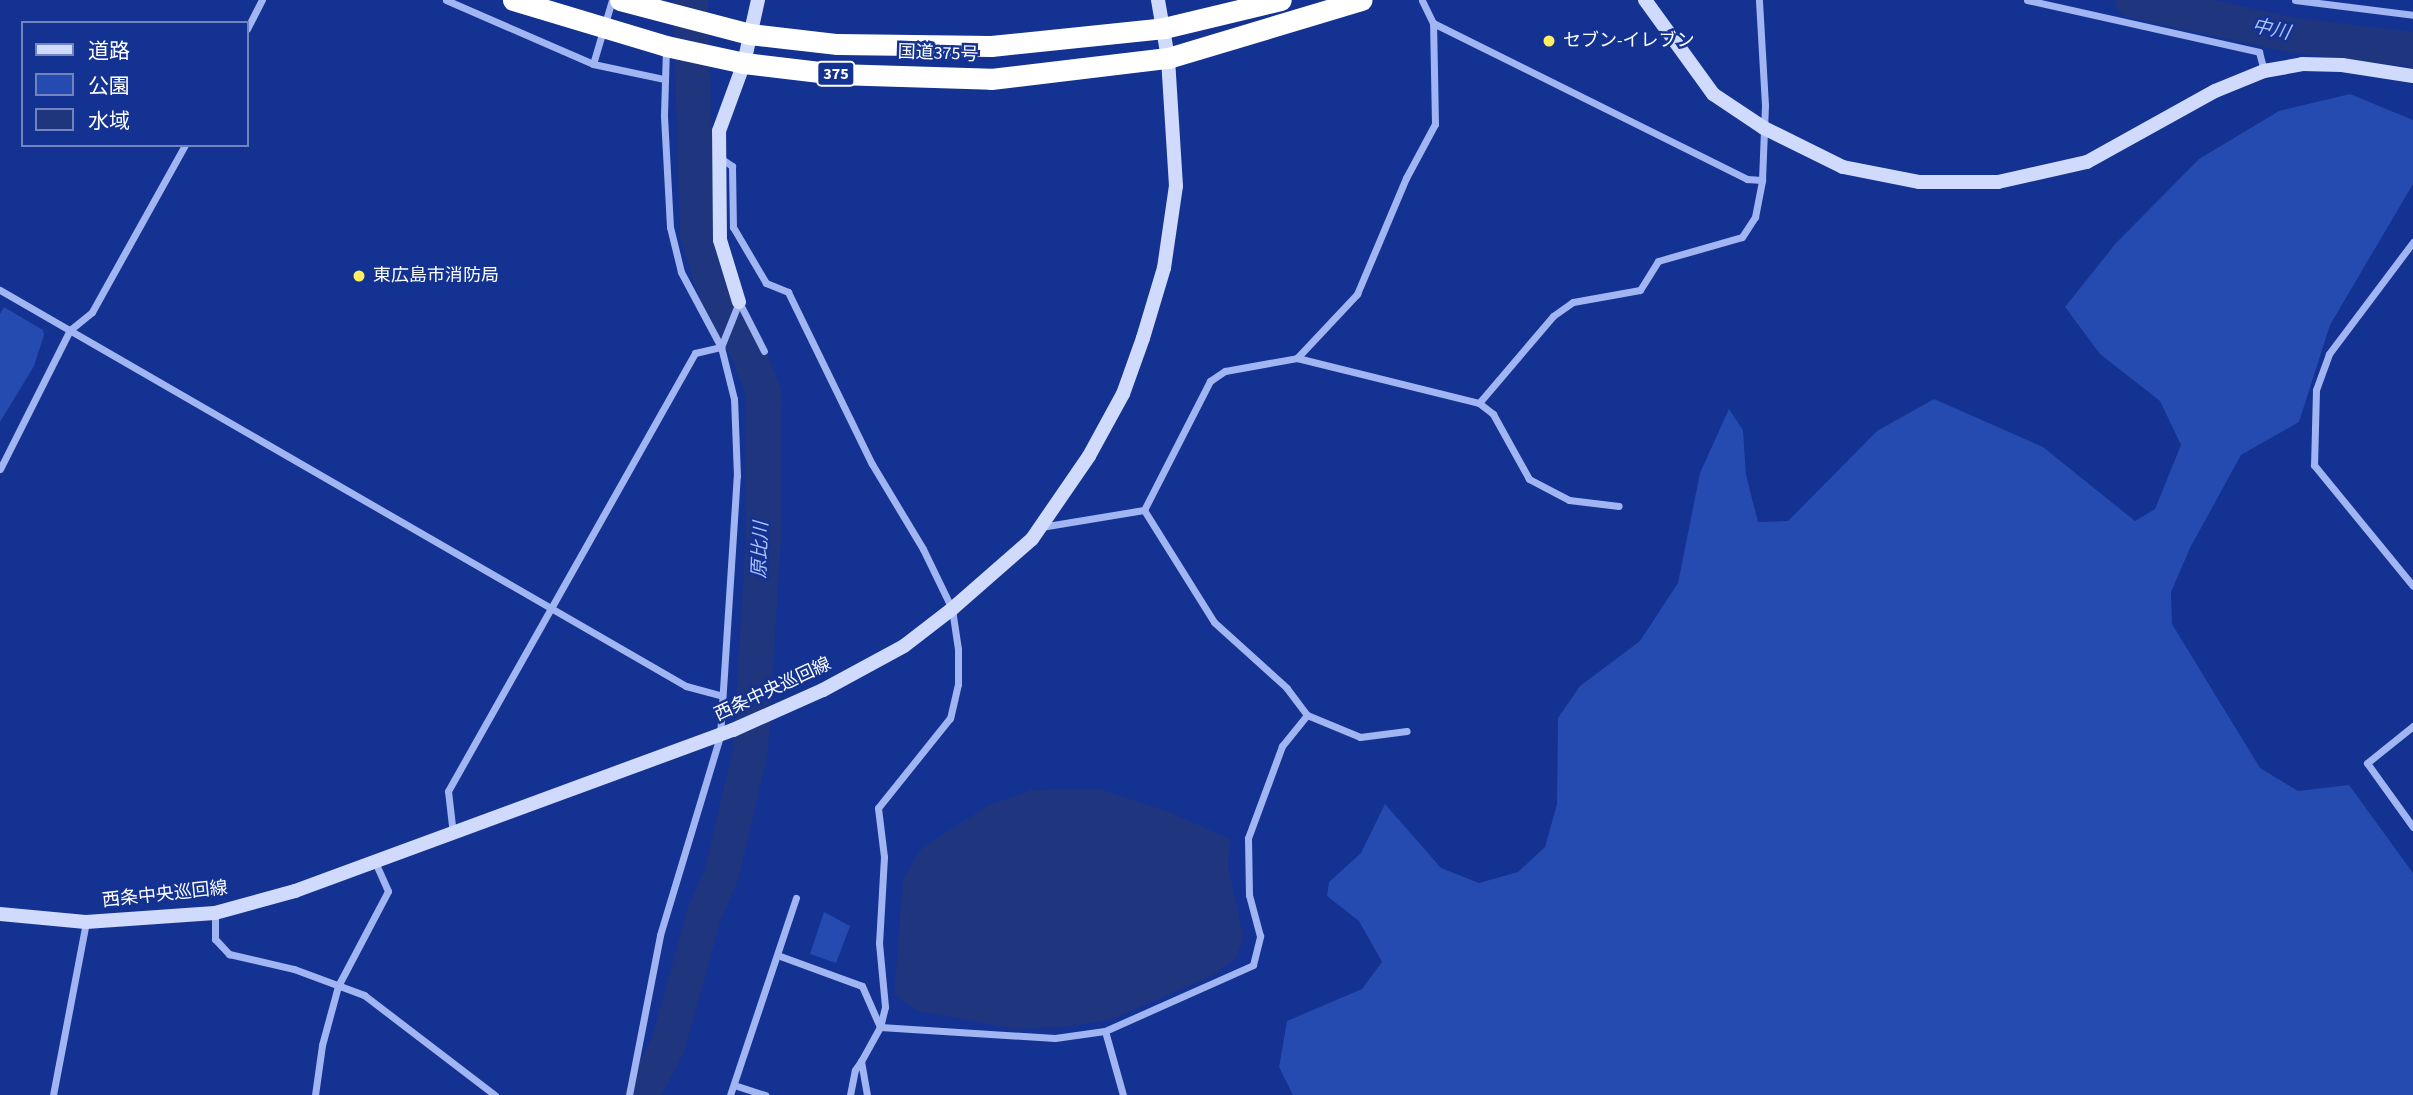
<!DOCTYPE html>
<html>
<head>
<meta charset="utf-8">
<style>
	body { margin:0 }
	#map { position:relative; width:2413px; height:1095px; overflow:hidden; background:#133291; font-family:"Source Sans 3","Noto Sans JP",sans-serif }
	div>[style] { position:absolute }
	.green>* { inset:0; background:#254ab0 }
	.water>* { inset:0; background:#1f367f }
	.river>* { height:35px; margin:-17.5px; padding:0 17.5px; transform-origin:17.5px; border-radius:17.5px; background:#1f367f }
	.street>* { height:7px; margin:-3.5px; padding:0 3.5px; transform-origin:3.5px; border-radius:3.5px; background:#a0b5f2 }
	.secondary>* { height:14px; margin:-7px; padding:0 7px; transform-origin:7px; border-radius:7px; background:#cfdafc }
	.highway>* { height:21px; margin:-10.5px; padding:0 10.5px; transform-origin:10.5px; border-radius:10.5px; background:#fff }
	.dots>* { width:19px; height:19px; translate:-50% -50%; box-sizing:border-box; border:4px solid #133291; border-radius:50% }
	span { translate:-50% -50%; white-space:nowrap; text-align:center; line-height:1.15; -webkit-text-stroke:5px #133291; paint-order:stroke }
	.shield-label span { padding:2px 5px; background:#133291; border:2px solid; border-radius:5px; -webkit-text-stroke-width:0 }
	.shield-label { font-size:16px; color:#fff; font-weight:700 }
	.poi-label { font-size:18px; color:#fff }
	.left { translate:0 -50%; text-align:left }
	.street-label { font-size:18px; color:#fff }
	.water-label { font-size:19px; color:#acc0f9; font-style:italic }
	.legend { position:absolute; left:21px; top:21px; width:228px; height:126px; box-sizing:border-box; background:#133291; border:2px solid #7184bd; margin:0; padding:9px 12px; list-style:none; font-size:21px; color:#fff }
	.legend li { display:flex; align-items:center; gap:14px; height:35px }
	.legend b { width:35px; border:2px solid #7184bd }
</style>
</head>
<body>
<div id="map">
	<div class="green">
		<div style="clip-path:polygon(2350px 94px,2413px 120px,2413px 184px,2330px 325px,2299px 422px,2241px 455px,2190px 548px,2171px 592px,2172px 624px,2260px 768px,2298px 791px,2349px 785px,2413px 873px,2413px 1095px,1293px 1095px,1279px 1067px,1287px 1021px,1362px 989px,1382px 962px,1359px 921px,1327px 896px,1329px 882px,1361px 853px,1385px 804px,1441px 868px,1479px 883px,1518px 872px,1545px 847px,1557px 804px,1558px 718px,1580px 686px,1640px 641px,1678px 583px,1700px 473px,1729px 409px,1743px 430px,1746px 475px,1758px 522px,1788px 521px,1877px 431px,1934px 399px,2043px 447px,2135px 521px,2155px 509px,2181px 445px,2160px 401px,2100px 354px,2065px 307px,2116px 243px,2199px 159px,2279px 111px)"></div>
		<div style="clip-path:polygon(4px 307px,43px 330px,44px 335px,34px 366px,0 422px,0 314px)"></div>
		<div style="clip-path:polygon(824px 912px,850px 926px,836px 963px,810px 954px)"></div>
	</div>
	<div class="water">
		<div style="clip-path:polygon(1099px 789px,1169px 812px,1230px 839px,1228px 866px,1244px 939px,1235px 959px,1212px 976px,1112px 1019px,1073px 1026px,1016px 1029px,918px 1011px,894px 995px,903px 878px,922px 848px,987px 806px,1031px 790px)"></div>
	</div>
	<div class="river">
		<div style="left:2132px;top:0;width:166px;rotate:12.2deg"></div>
		<div style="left:2294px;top:35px;width:120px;rotate:6.7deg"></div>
		<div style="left:641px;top:1095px;width:55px;rotate:-62deg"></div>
		<div style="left:667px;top:1046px;width:138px;rotate:-74.5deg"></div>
		<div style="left:704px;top:913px;width:43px;rotate:-66.4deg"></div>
		<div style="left:721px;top:874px;width:127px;rotate:-76.8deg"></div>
		<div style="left:750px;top:750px;width:212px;rotate:-86.5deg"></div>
		<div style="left:763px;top:538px;width:146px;rotate:-90deg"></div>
		<div style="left:763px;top:392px;width:45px;rotate:-110.9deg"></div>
		<div style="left:747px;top:350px;width:55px;rotate:-120.8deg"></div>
		<div style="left:719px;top:303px;width:72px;rotate:-107.7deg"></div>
		<div style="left:697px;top:234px;width:234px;rotate:-91.7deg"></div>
	</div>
	<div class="street">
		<div style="left:446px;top:0;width:160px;rotate:23.5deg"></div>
		<div style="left:593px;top:64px;width:73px;rotate:11.9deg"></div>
		<div style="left:2027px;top:0;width:238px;rotate:12.6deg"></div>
		<div style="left:2259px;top:52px;width:20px;rotate:75deg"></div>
		<div style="left:2295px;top:0;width:119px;rotate:7.2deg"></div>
		<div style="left:1433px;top:23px;width:351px;rotate:26.4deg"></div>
		<div style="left:1747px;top:179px;width:15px;rotate:4deg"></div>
		<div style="left:247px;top:29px;width:33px;rotate:-63deg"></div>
		<div style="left:593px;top:64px;width:67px;rotate:-73.5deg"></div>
		<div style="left:719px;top:157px;width:16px;rotate:35deg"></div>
		<div style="left:732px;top:166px;width:61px;rotate:89.1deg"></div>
		<div style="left:733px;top:227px;width:65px;rotate:59.5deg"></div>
		<div style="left:766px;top:283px;width:24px;rotate:22deg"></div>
		<div style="left:788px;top:292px;width:191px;rotate:64deg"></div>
		<div style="left:872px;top:464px;width:99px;rotate:59deg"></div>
		<div style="left:923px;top:549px;width:67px;rotate:64.2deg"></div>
		<div style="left:952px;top:609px;width:40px;rotate:81.5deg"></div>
		<div style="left:958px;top:649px;width:35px;rotate:90deg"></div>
		<div style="left:958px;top:684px;width:35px;rotate:103deg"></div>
		<div style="left:950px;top:718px;width:115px;rotate:128.7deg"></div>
		<div style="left:878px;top:808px;width:49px;rotate:83deg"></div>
		<div style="left:884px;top:857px;width:86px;rotate:93.3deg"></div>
		<div style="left:879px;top:943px;width:64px;rotate:84.6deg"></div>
		<div style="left:885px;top:1007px;width:21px;rotate:104deg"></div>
		<div style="left:880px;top:1027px;width:39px;rotate:119deg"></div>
		<div style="left:861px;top:1061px;width:35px;rotate:80deg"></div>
		<div style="left:2413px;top:242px;width:140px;rotate:126.9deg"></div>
		<div style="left:2329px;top:354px;width:38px;rotate:110deg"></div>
		<div style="left:2316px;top:390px;width:75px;rotate:91.5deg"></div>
		<div style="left:2314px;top:465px;width:156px;rotate:50.7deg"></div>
		<div style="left:0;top:290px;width:792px;rotate:30deg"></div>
		<div style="left:686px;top:686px;width:35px;rotate:15deg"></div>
		<div style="left:739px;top:302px;width:55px;rotate:63deg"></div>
		<div style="left:1297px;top:358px;width:88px;rotate:-46.8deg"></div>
		<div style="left:1357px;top:294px;width:126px;rotate:-67.1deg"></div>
		<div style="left:1406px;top:178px;width:61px;rotate:-61.8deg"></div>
		<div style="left:1435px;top:124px;width:101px;rotate:-91.1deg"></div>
		<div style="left:1433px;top:23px;width:25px;rotate:-116deg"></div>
		<div style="left:1479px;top:403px;width:18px;rotate:38deg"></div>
		<div style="left:1493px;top:414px;width:74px;rotate:61deg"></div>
		<div style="left:1529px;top:479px;width:45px;rotate:27.7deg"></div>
		<div style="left:1569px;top:500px;width:50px;rotate:6.8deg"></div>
		<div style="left:0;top:469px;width:156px;rotate:-63.3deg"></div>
		<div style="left:70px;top:330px;width:28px;rotate:-39deg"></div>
		<div style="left:92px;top:312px;width:191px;rotate:-60.9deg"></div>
		<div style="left:1144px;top:510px;width:145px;rotate:-62.9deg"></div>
		<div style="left:1210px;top:381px;width:18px;rotate:-34deg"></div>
		<div style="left:1225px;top:371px;width:73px;rotate:-10.2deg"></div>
		<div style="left:1297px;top:358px;width:187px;rotate:13.9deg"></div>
		<div style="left:1479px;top:403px;width:114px;rotate:-49.6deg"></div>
		<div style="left:1553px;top:316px;width:24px;rotate:-35deg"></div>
		<div style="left:1573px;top:302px;width:68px;rotate:-10.2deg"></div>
		<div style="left:1640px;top:290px;width:34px;rotate:-58deg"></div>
		<div style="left:1658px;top:261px;width:87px;rotate:-15.9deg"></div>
		<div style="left:1742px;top:237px;width:24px;rotate:-57deg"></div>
		<div style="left:1755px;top:217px;width:38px;rotate:-79deg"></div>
		<div style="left:1762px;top:180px;width:75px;rotate:-87.7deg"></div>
		<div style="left:1765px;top:105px;width:105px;rotate:-93.3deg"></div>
		<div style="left:1041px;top:527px;width:104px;rotate:-9.4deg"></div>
		<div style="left:1307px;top:715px;width:57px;rotate:22.5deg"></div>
		<div style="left:1360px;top:737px;width:47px;rotate:-7.3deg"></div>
		<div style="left:2413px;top:726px;width:59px;rotate:141.2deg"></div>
		<div style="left:2367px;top:763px;width:79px;rotate:54.3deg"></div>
		<div style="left:453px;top:834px;width:43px;rotate:-96.6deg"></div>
		<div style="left:448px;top:791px;width:503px;rotate:-60.58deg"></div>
		<div style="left:695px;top:353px;width:27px;rotate:-13deg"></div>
		<div style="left:721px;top:347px;width:48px;rotate:-68.2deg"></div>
		<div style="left:215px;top:913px;width:26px;rotate:90deg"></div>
		<div style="left:215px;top:939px;width:21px;rotate:47deg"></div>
		<div style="left:229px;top:954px;width:67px;rotate:13deg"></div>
		<div style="left:294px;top:969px;width:75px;rotate:20.4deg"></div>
		<div style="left:364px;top:995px;width:165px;rotate:37.4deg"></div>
		<div style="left:780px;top:956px;width:87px;rotate:20.1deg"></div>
		<div style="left:862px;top:986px;width:45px;rotate:66.3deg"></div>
		<div style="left:880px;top:1027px;width:175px;rotate:3.6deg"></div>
		<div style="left:1055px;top:1038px;width:50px;rotate:-8deg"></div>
		<div style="left:1105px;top:1031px;width:162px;rotate:-24deg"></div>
		<div style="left:1253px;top:965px;width:30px;rotate:-76deg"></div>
		<div style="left:1260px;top:936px;width:42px;rotate:-105deg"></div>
		<div style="left:1249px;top:895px;width:57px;rotate:-91deg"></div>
		<div style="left:1248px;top:838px;width:98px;rotate:-69.7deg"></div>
		<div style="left:1282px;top:746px;width:40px;rotate:-51deg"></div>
		<div style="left:1307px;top:715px;width:34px;rotate:-127deg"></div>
		<div style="left:1287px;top:688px;width:98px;rotate:-137.9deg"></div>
		<div style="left:1214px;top:622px;width:132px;rotate:-122deg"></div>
		<div style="left:1105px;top:1031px;width:66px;rotate:74.3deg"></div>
		<div style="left:734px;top:1085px;width:33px;rotate:18deg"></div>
		<div style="left:53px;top:1095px;width:176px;rotate:-79.2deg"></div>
		<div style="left:315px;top:1095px;width:50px;rotate:-82deg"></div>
		<div style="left:322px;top:1045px;width:61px;rotate:-74.8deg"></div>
		<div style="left:338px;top:986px;width:107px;rotate:-62.2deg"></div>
		<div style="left:388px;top:891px;width:30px;rotate:-114deg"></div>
		<div style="left:629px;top:1095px;width:163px;rotate:-79deg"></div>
		<div style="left:660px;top:935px;width:208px;rotate:-73.2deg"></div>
		<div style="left:720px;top:736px;width:261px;rotate:-86.3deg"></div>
		<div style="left:737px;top:476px;width:77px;rotate:-92.2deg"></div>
		<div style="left:734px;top:399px;width:54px;rotate:-104deg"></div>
		<div style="left:721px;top:347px;width:85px;rotate:-118.1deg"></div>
		<div style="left:681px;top:272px;width:46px;rotate:-103.7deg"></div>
		<div style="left:670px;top:227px;width:112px;rotate:-93.1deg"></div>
		<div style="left:664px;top:115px;width:68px;rotate:-88.3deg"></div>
		<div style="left:730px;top:1095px;width:208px;rotate:-71.5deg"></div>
		<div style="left:850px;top:1095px;width:25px;rotate:-79deg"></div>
		<div style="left:855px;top:1070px;width:11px;rotate:-56deg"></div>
	</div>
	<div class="secondary">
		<div style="left:1645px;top:0;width:116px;rotate:54.1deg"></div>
		<div style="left:1713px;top:94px;width:61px;rotate:33.7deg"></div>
		<div style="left:1764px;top:128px;width:88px;rotate:26.3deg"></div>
		<div style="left:1843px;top:167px;width:77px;rotate:11.2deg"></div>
		<div style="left:1919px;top:182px;width:79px"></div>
		<div style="left:1998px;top:182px;width:91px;rotate:-12.7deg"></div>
		<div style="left:2087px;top:162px;width:146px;rotate:-29deg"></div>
		<div style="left:2215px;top:91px;width:53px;rotate:-22.2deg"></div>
		<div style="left:2264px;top:71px;width:39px;rotate:-10deg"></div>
		<div style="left:2302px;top:64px;width:40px;rotate:1.4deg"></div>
		<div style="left:2342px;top:65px;width:72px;rotate:8.8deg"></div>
		<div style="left:739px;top:302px;width:65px;rotate:-107deg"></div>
		<div style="left:720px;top:240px;width:109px;rotate:-90.5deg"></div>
		<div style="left:719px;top:131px;width:72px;rotate:-69.8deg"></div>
		<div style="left:744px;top:63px;width:65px;rotate:-77.5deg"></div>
		<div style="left:0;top:914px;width:86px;rotate:5.3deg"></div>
		<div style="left:86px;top:922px;width:129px;rotate:-4deg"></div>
		<div style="left:215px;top:913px;width:83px;rotate:-15.4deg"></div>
		<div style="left:295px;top:891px;width:467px;rotate:-20.2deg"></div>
		<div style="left:733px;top:730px;width:98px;rotate:-24deg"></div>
		<div style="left:823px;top:690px;width:92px;rotate:-28.5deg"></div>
		<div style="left:904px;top:646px;width:61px;rotate:-37.6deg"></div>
		<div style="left:952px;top:609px;width:106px;rotate:-41.2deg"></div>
		<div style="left:1032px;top:539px;width:101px;rotate:-55.5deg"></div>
		<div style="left:1089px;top:456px;width:71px;rotate:-61.3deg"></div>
		<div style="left:1123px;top:394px;width:59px;rotate:-70.3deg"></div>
		<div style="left:1143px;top:338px;width:73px;rotate:-73.3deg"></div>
		<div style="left:1164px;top:268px;width:83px;rotate:-81.7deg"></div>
		<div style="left:1176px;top:186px;width:128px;rotate:-93.6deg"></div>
		<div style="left:1168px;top:58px;width:59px;rotate:-99.8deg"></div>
	</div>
	<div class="highway">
		<div style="left:513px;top:0;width:160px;rotate:16.7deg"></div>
		<div style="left:666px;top:46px;width:80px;rotate:12.3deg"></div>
		<div style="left:744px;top:63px;width:93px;rotate:6.8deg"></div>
		<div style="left:836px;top:74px;width:155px;rotate:1.8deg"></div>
		<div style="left:991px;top:79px;width:178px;rotate:-6.8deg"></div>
		<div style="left:1168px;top:58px;width:202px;rotate:-16.7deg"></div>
		<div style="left:620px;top:0;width:134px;rotate:14.7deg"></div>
		<div style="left:750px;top:34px;width:88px;rotate:6.6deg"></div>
		<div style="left:837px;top:44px;width:154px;rotate:0.7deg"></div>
		<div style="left:991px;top:46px;width:174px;rotate:-5.9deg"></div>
		<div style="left:1164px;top:28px;width:120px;rotate:-13.5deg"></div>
	</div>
	<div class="dots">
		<div style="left:1549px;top:41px;background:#ffef61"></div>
		<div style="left:359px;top:276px;background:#ffef61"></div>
	</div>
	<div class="shield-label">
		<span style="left:836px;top:74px">375</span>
	</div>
	<div class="poi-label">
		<span class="left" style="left:1563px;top:41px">セブン-イレブン</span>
		<span class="left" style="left:373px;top:276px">東広島市消防局</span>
	</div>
	<div class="street-label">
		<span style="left:938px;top:54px;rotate:2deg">国道375号</span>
		<span style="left:773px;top:690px;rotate:-25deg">西条中央巡回線</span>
		<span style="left:165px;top:895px;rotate:-6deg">西条中央巡回線</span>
	</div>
	<div class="water-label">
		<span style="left:2271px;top:30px;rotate:12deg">中川</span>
		<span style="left:761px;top:550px;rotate:-88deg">原比川</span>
	</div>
	<ul class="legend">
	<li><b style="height:9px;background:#cfdafc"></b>道路</li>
	<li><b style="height:19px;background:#254ab0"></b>公園</li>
	<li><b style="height:19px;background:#1f367f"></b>水域</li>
	</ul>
</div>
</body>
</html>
